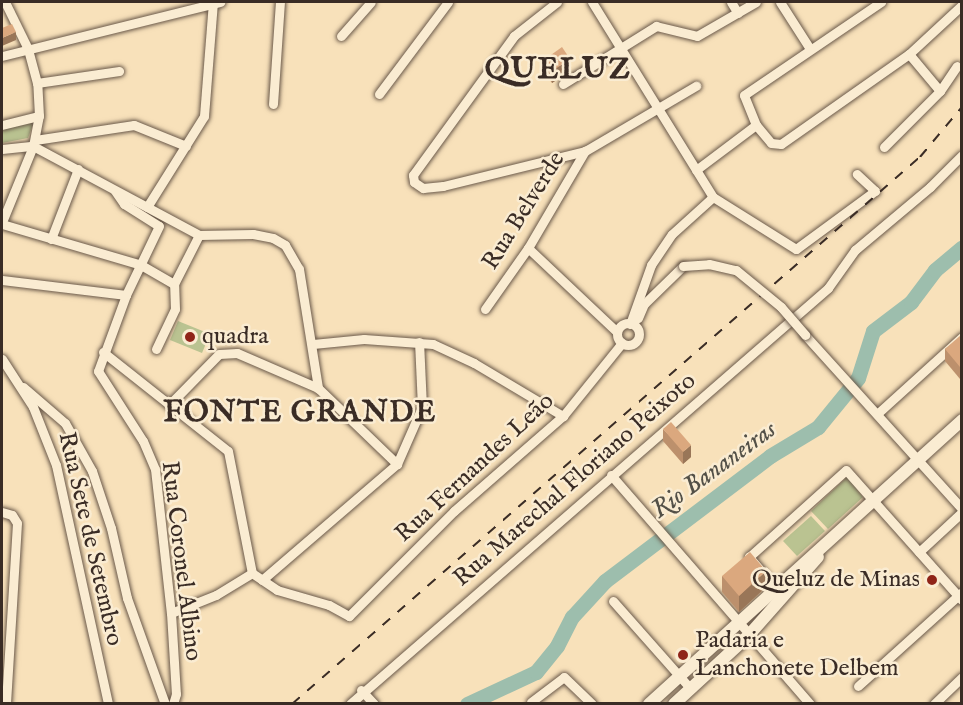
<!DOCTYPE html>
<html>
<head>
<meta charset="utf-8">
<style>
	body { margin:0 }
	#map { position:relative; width:963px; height:705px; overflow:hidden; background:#f8e1ba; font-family:"IM FELL English",serif }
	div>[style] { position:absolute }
	.green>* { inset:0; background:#bac391 }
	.river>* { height:15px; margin:-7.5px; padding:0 7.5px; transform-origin:7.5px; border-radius:7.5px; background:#9dbead }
	.roads { filter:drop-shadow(0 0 2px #6a594a) drop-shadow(0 0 2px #6a594a) }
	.street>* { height:9px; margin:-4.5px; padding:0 4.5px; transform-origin:4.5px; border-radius:4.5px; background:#faecd2 }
	.street>.ring { margin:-4.5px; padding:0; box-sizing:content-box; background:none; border:9px solid #faecd2; border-radius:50% }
	.secondary>* { height:12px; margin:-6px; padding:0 6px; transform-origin:6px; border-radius:6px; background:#faecd2 }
	.rail>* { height:2px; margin-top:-1px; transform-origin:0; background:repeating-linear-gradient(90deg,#3a2c25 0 10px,transparent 0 20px) }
	.bridges { filter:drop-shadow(0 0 2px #6a594a) drop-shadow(0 0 2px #6a594a) }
	.street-bridge>* { height:9px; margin:-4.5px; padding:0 4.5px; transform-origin:4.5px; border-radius:4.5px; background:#faecd2 }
	.wall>* { inset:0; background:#bc906c }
	.shaded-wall>* { inset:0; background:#997658 }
	.building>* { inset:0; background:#dba87e }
	.dots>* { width:16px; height:16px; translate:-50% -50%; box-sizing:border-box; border:3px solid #faecd2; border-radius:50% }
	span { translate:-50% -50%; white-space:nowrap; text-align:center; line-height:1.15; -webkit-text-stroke:5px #faecd2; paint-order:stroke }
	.street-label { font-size:24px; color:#3a2c25 }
	.poi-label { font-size:24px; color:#3a2c25 }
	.left { translate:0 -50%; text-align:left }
	.right { translate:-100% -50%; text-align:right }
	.water-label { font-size:26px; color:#535047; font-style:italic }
	.district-label { font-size:30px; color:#3a2c25; font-weight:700; letter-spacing:1.5px }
	.frame { position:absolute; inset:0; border:3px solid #3a2c25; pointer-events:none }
</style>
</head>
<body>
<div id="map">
	<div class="green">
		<div style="clip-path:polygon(38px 111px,28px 138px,2px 143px,2px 127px)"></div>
		<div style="clip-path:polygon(178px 321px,210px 334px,202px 353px,170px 340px)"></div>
		<div style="clip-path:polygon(847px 477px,863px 497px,828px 529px,811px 511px)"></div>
		<div style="clip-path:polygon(811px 516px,825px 531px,797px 556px,783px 541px)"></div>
	</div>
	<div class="river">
		<div style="left:467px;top:704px;width:76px;rotate:-24.9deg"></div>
		<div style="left:536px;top:672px;width:33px;rotate:-51deg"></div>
		<div style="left:557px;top:646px;width:33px;rotate:-63deg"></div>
		<div style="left:572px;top:617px;width:49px;rotate:-47.5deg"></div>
		<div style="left:605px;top:581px;width:207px;rotate:-37.1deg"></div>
		<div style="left:770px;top:456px;width:56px;rotate:-31.1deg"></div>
		<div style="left:818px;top:427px;width:63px;rotate:-50.8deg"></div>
		<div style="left:858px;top:378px;width:49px;rotate:-72.3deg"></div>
		<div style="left:873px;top:331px;width:48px;rotate:-37.3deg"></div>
		<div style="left:911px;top:302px;width:40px;rotate:-53deg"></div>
		<div style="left:935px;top:270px;width:35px;rotate:-40deg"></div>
	</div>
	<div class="roads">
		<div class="street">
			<div style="left:557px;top:2px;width:55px;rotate:141.7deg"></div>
			<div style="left:514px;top:36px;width:172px;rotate:126deg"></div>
			<div style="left:413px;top:175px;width:7px;rotate:82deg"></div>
			<div style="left:414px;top:182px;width:11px;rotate:34deg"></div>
			<div style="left:423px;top:188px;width:20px;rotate:-6deg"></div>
			<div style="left:443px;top:186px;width:146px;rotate:-13.8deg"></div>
			<div style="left:592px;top:2px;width:229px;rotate:58.2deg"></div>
			<div style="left:713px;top:197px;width:98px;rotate:32.1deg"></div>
			<div style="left:796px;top:249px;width:98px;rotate:-36.3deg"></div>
			<div style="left:875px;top:191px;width:25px;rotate:-137deg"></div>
			<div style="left:731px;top:2px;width:13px;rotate:58deg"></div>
			<div style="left:780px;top:2px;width:56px;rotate:57.4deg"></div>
			<div style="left:341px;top:36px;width:45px;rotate:-48.6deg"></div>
			<div style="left:909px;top:54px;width:48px;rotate:50deg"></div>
			<div style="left:2px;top:56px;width:225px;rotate:-13.9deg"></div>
			<div style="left:37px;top:83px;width:83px;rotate:-8.3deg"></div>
			<div style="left:563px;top:84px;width:110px;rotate:-31.9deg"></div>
			<div style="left:656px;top:26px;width:42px;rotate:13.7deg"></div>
			<div style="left:697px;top:36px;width:68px;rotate:-30deg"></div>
			<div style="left:379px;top:94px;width:115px;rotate:-53.1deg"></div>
			<div style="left:273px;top:104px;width:102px;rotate:-86.1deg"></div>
			<div style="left:2px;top:125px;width:38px;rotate:-14deg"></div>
			<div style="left:756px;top:125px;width:32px;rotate:-112deg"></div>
			<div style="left:744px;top:95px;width:166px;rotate:-34.2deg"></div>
			<div style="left:35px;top:140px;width:100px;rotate:-8.6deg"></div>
			<div style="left:134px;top:125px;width:56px;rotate:22deg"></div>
			<div style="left:33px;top:146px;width:188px;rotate:28.2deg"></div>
			<div style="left:199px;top:235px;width:54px;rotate:-1.1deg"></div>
			<div style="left:253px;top:234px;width:20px;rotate:11deg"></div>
			<div style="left:273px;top:238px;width:14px;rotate:30deg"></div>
			<div style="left:285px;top:245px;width:28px;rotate:60deg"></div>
			<div style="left:299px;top:269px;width:121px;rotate:80.9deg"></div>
			<div style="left:318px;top:388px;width:110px;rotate:43.9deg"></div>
			<div style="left:884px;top:147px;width:79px;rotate:-45deg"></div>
			<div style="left:940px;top:91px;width:30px;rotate:-56deg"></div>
			<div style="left:2px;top:149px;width:31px;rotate:-6deg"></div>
			<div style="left:696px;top:170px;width:75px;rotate:-36.9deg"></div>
			<div style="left:756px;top:125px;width:23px;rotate:50deg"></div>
			<div style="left:771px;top:143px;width:10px;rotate:6deg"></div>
			<div style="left:781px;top:144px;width:156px;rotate:-35.1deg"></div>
			<div style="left:909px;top:54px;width:72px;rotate:-42.8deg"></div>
			<div style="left:115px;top:191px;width:16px;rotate:55deg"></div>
			<div style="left:124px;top:204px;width:41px;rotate:32.2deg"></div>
			<div style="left:159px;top:226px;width:76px;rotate:115.6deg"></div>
			<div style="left:126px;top:295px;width:81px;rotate:110.2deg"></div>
			<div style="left:98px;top:371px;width:83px;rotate:57.3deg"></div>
			<div style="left:143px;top:441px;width:30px;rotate:67deg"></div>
			<div style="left:155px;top:469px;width:145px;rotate:83.7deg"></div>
			<div style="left:171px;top:613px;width:81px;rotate:86.5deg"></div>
			<div style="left:176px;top:694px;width:10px;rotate:107deg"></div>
			<div style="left:147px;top:207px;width:107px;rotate:-57.9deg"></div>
			<div style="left:204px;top:116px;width:114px;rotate:-85.5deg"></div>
			<div style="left:2px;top:222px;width:82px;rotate:-67.8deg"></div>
			<div style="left:33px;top:146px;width:31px;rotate:-79deg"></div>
			<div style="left:39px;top:116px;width:33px;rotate:-93deg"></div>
			<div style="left:37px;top:83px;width:35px;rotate:-105deg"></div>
			<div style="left:28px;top:49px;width:52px;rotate:-116.1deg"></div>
			<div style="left:2px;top:224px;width:145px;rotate:16.4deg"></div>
			<div style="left:141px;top:265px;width:38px;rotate:30deg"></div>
			<div style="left:51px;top:239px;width:75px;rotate:-68.9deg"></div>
			<div style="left:528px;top:248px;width:122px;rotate:43.3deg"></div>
			<div style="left:2px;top:280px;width:125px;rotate:6.9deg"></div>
			<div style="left:485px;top:309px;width:75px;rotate:-54.8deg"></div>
			<div style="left:528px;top:248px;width:113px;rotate:-59.6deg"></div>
			<div style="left:585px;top:151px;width:129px;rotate:-30.4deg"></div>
			<div style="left:638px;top:318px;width:15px;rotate:-67deg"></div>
			<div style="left:644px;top:304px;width:54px;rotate:-44.3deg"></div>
			<div class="ring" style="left:617px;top:323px;width:13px;height:13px"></div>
			<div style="left:630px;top:324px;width:63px;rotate:-70.4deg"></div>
			<div style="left:651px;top:265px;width:37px;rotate:-56deg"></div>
			<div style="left:672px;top:234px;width:55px;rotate:-42.1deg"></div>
			<div style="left:805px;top:335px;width:234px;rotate:47.9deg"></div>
			<div style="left:313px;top:344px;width:51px;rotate:-5.6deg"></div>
			<div style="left:364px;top:339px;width:69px;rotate:4.1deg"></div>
			<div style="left:433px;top:344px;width:45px;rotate:24.9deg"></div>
			<div style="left:474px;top:363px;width:104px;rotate:30.8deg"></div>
			<div style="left:156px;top:349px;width:44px;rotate:-64.6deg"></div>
			<div style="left:175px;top:309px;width:25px;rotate:-92deg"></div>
			<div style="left:174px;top:284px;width:55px;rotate:-63deg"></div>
			<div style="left:103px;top:352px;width:159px;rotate:38.4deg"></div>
			<div style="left:228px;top:451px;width:124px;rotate:78.9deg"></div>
			<div style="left:252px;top:573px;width:30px;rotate:34deg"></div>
			<div style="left:277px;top:590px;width:54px;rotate:16.1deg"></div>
			<div style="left:329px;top:605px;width:23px;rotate:29deg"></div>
			<div style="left:349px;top:616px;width:148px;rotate:-45deg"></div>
			<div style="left:454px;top:511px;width:145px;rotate:-41.1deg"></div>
			<div style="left:563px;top:416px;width:94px;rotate:-51.1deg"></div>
			<div style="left:2px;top:359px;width:57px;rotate:57.1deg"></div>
			<div style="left:33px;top:407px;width:62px;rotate:68.4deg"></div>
			<div style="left:56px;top:465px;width:245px;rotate:77.7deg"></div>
			<div style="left:23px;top:387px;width:55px;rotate:40.6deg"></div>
			<div style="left:65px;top:423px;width:55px;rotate:60.6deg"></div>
			<div style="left:92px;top:471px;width:60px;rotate:71.6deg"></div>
			<div style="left:111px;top:528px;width:72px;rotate:77.1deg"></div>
			<div style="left:127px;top:598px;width:113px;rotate:70.3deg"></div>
			<div style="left:169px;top:405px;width:71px;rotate:-45.6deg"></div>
			<div style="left:219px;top:354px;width:18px;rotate:-3deg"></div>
			<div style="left:237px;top:353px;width:88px;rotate:23.4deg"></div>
			<div style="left:877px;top:414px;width:115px;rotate:-42.2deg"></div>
			<div style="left:611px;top:475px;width:303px;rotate:49deg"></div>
			<div style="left:2px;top:512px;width:10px;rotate:17deg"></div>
			<div style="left:12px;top:515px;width:9px;rotate:58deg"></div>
			<div style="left:17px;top:523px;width:181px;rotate:93.5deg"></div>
			<div style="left:919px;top:552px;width:59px;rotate:-42.9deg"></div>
			<div style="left:262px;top:580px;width:178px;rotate:-40.7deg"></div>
			<div style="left:397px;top:464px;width:62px;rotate:-66.3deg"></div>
			<div style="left:422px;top:407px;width:65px;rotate:-92.6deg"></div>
			<div style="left:780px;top:593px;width:48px;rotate:-130.7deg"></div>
			<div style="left:749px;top:557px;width:130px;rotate:-41.9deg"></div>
			<div style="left:846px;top:470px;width:174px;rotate:48.3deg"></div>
			<div style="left:613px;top:601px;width:116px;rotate:48.5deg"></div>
			<div style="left:171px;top:613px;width:48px;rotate:-21.8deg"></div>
			<div style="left:216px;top:595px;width:42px;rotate:-31.4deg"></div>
			<div style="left:858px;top:686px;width:139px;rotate:-42.1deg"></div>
			<div style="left:361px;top:690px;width:19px;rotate:47deg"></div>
			<div style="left:531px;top:702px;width:41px;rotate:-37.1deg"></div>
			<div style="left:564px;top:677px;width:39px;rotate:44deg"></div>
			<div style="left:350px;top:704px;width:634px;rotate:-41.03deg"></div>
			<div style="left:828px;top:288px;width:47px;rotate:-54.6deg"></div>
			<div style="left:855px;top:250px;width:98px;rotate:-40deg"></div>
			<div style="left:930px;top:187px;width:45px;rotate:-45deg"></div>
			<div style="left:934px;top:704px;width:39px;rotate:-44deg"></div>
		</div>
		<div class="secondary">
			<div style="left:649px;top:704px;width:423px;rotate:-42.2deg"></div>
			<div style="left:674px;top:704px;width:102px;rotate:-42.6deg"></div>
			<div style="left:749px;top:635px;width:104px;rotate:-48.5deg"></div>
		</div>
	</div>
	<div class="rail">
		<div style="left:292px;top:704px;width:833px;rotate:-41.06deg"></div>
		<div style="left:920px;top:157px;width:65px;rotate:-50deg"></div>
	</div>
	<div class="bridges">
		<div class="street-bridge">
			<div style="left:683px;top:266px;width:26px;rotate:-4deg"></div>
			<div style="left:709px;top:264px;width:28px;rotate:13deg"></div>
			<div style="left:736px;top:270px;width:58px;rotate:39.4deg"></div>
			<div style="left:781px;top:307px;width:37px;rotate:49deg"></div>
		</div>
	</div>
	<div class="wall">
		<div style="clip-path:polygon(544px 60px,570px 71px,552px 83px,544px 72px)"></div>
		<div style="clip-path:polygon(962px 336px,962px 378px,960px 379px,945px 361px,945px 349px)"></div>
		<div style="clip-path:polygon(663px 429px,691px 457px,683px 464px,663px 441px)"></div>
		<div style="clip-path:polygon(722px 576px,766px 587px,739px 612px,722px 592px)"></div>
	</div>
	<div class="shaded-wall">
		<div style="clip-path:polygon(16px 32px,16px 40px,2px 46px,2px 38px)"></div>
		<div style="clip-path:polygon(570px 59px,570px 71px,552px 83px,552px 71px)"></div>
		<div style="clip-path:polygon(962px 366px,962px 378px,960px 379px,960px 367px)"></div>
		<div style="clip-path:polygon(691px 445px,691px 457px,683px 464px,683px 452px)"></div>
		<div style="clip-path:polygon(766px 571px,766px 587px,739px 612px,739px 596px)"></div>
	</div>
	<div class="building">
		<div style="clip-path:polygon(12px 24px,16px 32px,2px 38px,2px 28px)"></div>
		<div style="clip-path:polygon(562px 47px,570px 59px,552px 71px,544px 60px)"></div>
		<div style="clip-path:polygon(961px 335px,962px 366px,960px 367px,945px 349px)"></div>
		<div style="clip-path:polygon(671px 422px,691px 445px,683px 452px,663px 429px)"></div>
		<div style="clip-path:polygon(750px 552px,766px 571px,739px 596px,722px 576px)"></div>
	</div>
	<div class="dots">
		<div style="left:190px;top:337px;background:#8f2418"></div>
		<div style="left:932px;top:580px;background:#8f2418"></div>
		<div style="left:683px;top:655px;background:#8f2418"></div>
	</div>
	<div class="street-label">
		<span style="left:524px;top:211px;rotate:-58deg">Rua Belverde</span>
		<span style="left:475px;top:468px;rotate:-43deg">Rua Fernandes Leão</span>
		<span style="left:575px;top:480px;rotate:-41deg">Rua Marechal Floriano Peixoto</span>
		<span style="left:90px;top:539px;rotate:77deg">Rua Sete de Setembro</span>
		<span style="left:181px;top:561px;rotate:83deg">Rua Coronel Albino</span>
	</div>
	<div class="poi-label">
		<span class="left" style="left:202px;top:337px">quadra</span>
		<span class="right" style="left:920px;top:580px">Queluz de Minas</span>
		<span class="left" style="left:695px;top:655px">Padaria e<br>Lanchonete Delbem</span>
	</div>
	<div class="water-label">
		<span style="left:714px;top:470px;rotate:-36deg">Rio Bananeiras</span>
	</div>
	<div class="district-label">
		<span style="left:558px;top:70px">QUELUZ</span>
		<span style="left:300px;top:413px">FONTE GRANDE</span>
	</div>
	<div class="frame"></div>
</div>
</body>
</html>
